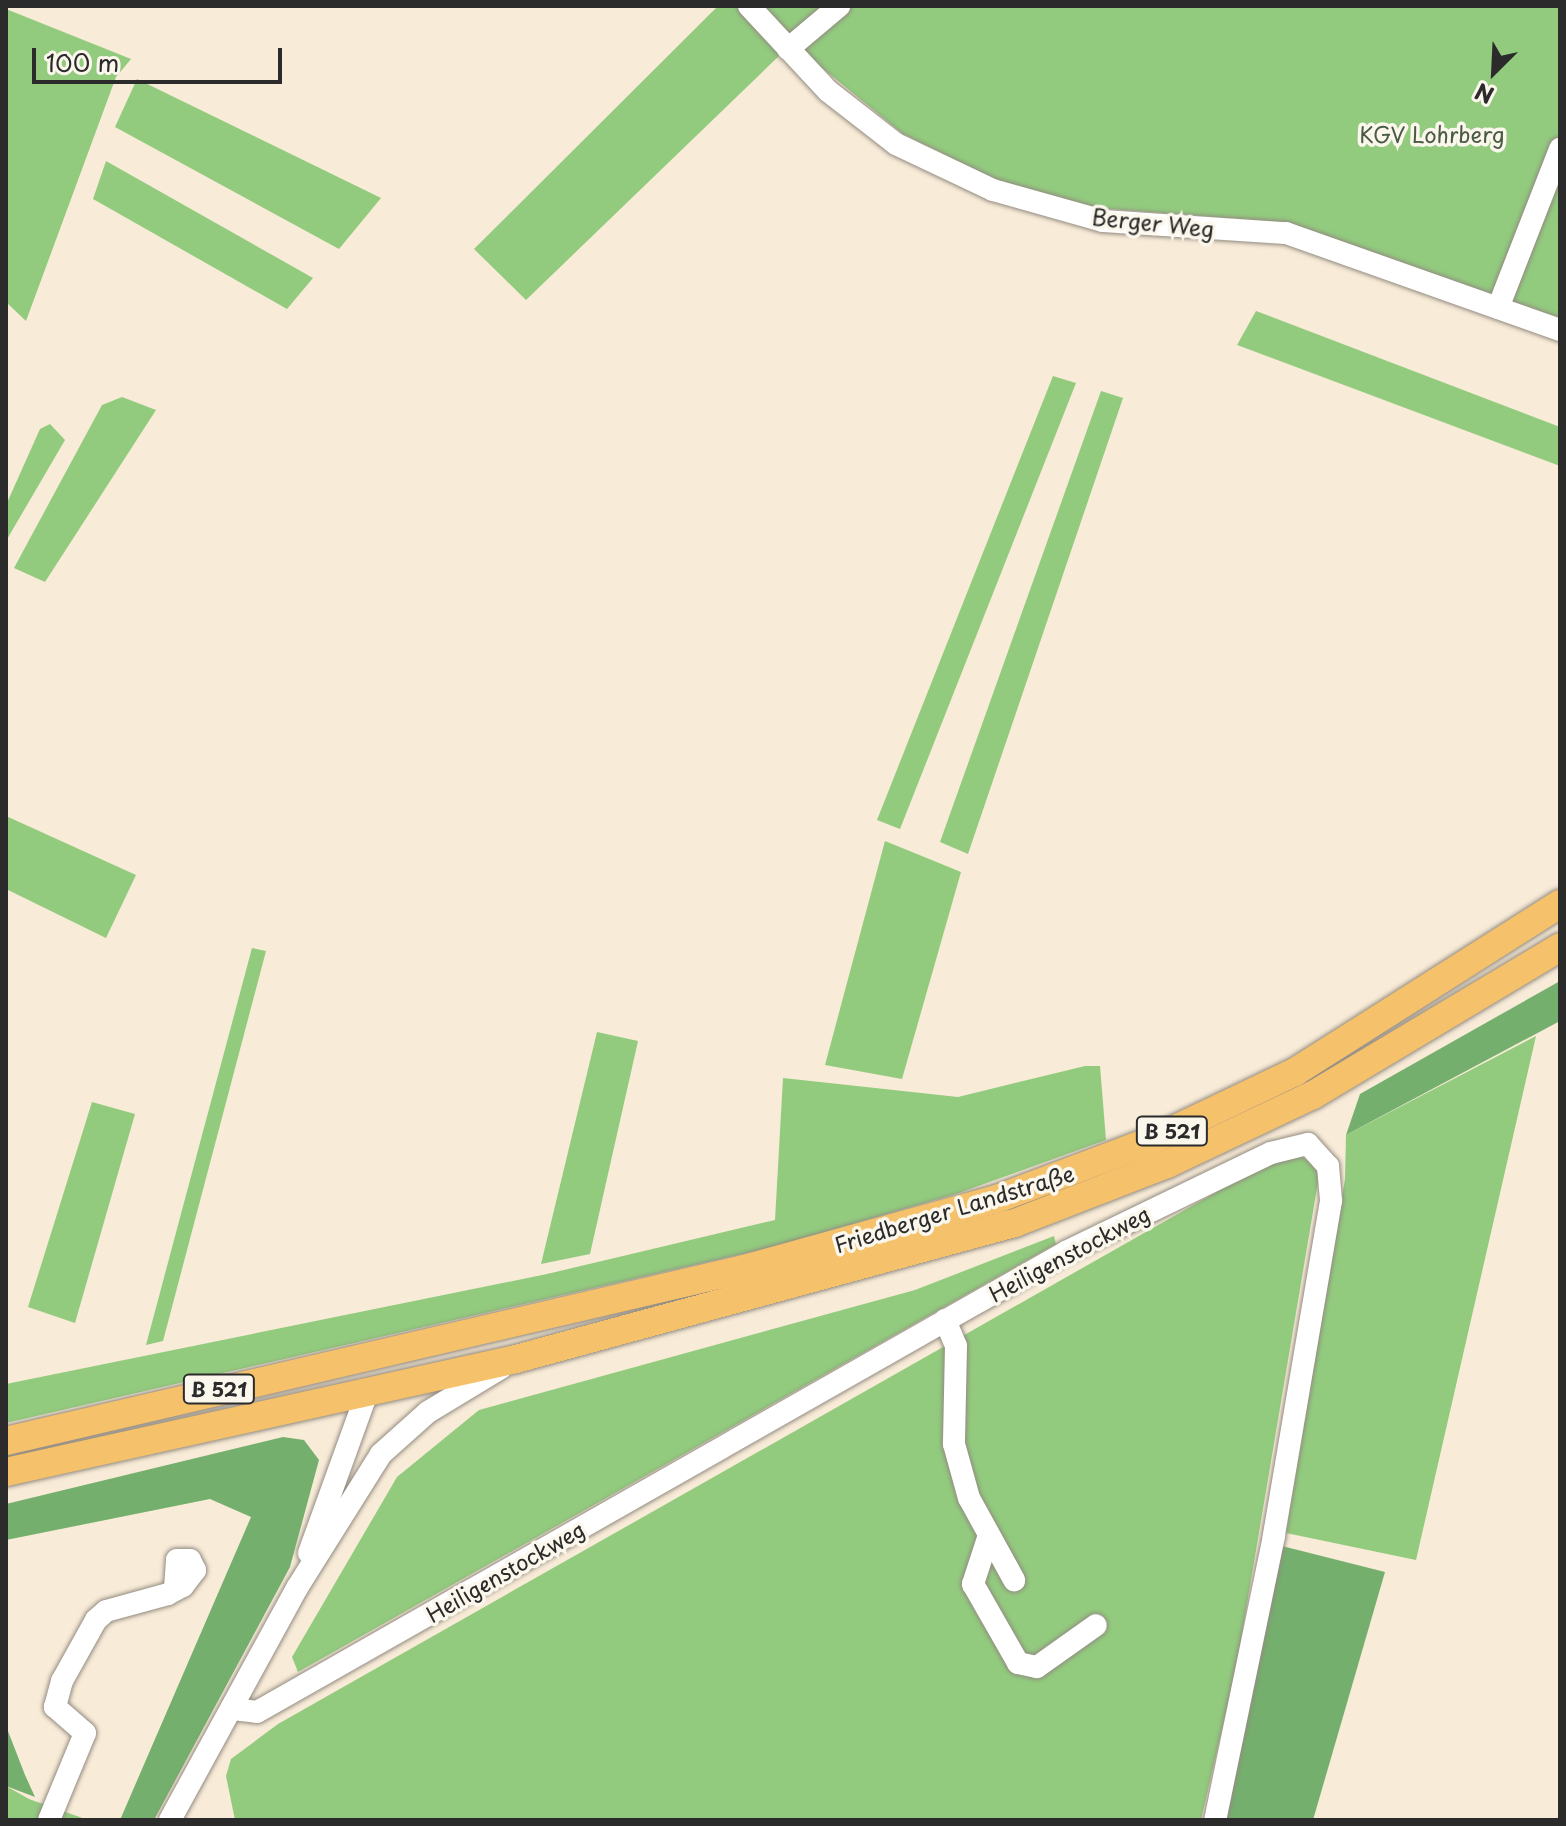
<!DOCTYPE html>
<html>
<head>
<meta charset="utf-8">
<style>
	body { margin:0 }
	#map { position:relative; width:1566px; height:1826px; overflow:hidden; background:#f8ebd7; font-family:"Playpen Sans",sans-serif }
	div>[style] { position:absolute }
	.green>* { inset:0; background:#92cb7e }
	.forest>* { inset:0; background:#75af6d }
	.roads { filter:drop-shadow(0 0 2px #928b81) drop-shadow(0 0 2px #928b81) }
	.minor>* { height:22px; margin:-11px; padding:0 11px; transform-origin:11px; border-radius:11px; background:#fff }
	.major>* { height:28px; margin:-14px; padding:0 14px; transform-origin:14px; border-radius:14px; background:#f5c16b }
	span { translate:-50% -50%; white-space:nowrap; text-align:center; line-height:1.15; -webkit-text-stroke:7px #fbf7ec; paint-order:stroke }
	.shield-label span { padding:2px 6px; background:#fbf7ec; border:2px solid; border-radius:6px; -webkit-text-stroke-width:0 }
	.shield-label { font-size:20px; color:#2b2b2b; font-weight:700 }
	.park-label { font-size:22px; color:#4a5b44 }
	.street-label { font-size:22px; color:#2b2b2b }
	.frame { position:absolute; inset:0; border:8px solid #2b2b2b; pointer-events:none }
	.north { position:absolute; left:1454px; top:32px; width:80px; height:80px; -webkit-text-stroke:6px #fbf7ec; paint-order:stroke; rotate:204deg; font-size:22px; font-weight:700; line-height:32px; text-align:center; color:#2b2b2b }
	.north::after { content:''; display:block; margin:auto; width:28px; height:36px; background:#2b2b2b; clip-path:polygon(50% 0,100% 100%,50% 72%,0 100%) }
	.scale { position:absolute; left:32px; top:48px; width:250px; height:36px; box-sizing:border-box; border:4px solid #2b2b2b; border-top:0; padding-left:10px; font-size:24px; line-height:28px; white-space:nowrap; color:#2b2b2b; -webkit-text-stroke:6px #fbf7ec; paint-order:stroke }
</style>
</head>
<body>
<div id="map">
	<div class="green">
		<div style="clip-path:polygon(718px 6px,737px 6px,780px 55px,526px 300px,474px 249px)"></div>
		<div style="clip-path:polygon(763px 6px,1560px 6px,1560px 318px,1290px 223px,1098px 208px,997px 180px,903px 134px,810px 58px)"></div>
		<div style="clip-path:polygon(6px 9px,131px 59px,116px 77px,26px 321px,6px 302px)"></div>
		<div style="clip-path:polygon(137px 79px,381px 198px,339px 249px,115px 127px)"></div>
		<div style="clip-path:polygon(106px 161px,313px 278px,287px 309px,93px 199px)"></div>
		<div style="clip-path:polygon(1256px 311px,1560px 427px,1560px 466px,1237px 345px)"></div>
		<div style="clip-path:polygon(1053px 376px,1076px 383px,900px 829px,877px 820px)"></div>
		<div style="clip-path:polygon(1101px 391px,1123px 398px,968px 854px,940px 842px)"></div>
		<div style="clip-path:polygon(122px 397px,156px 410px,45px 582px,14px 568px,102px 405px)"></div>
		<div style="clip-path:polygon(50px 424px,65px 440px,6px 541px,6px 505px,40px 429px)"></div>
		<div style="clip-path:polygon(6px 816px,136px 875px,106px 938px,6px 889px)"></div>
		<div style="clip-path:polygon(885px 841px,961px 872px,902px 1079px,825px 1065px)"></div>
		<div style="clip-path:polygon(252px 948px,266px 951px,163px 1341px,146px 1345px)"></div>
		<div style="clip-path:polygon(597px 1032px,638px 1041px,590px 1254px,541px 1264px)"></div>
		<div style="clip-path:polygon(1536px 1036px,1416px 1560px,1286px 1533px,1345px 1179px,1346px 1135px)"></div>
		<div style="clip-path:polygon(1085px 1066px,1100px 1066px,1106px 1140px,959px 1193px,777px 1246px,6px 1423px,6px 1384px,547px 1274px,775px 1220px,783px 1078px,958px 1097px)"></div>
		<div style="clip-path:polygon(92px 1102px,135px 1114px,75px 1323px,28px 1307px)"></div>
		<div style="clip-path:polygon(1297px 1153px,1317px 1168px,1318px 1182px,1236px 1669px,1201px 1820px,235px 1820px,226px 1776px,231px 1759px,278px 1724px,1280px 1156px)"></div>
		<div style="clip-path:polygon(1054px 1236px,1056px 1244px,298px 1672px,292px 1657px,397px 1477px,479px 1410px,915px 1290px)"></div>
		<div style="clip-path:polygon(6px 1786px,29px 1799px,88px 1820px,6px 1820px)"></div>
	</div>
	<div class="forest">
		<div style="clip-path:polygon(1560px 981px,1560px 1021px,1346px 1135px,1360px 1094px)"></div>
		<div style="clip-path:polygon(283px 1437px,304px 1440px,319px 1460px,290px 1567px,154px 1820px,120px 1820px,251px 1517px,210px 1499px,6px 1540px,6px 1504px)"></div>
		<div style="clip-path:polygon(1282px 1546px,1385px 1572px,1313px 1820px,1224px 1820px)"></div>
		<div style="clip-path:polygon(6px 1726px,25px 1775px,35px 1797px,6px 1786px)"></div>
	</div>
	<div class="roads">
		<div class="minor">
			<div style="left:749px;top:6px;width:116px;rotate:47.1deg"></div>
			<div style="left:828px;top:91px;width:86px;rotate:37.9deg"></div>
			<div style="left:896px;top:144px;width:107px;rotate:25.4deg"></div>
			<div style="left:993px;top:190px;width:114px;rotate:15.7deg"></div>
			<div style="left:1103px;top:221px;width:183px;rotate:3.8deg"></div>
			<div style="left:1286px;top:233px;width:291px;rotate:19.5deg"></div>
			<div style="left:788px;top:49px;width:67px;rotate:-40.1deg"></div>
			<div style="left:1498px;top:308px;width:171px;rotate:-68.7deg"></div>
			<div style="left:945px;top:1320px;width:28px;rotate:67deg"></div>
			<div style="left:956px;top:1346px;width:98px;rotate:91.2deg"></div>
			<div style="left:954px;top:1444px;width:56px;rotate:74.5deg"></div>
			<div style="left:969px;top:1498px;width:94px;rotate:61.2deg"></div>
			<div style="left:989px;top:1535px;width:52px;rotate:108.1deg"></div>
			<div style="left:973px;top:1584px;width:91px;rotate:60.3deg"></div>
			<div style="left:1018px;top:1663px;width:19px;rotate:12deg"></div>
			<div style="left:1037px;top:1667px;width:72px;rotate:-35.4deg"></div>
			<div style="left:309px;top:1553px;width:173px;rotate:-70.1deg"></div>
			<div style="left:233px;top:1709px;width:24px;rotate:7deg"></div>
			<div style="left:257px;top:1712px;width:931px;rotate:-29.62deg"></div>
			<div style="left:1066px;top:1252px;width:228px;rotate:-25.8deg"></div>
			<div style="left:1271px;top:1153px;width:38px;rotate:-14deg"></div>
			<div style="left:1308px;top:1144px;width:30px;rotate:48deg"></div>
			<div style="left:1328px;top:1166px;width:35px;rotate:85deg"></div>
			<div style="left:1331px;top:1201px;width:340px;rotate:99.7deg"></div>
			<div style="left:1274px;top:1536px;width:290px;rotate:101.7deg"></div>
			<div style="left:49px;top:1820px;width:94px;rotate:-67.5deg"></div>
			<div style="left:85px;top:1733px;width:40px;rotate:-139deg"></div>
			<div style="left:55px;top:1707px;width:27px;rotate:-75deg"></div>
			<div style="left:62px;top:1681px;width:70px;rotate:-60.9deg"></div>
			<div style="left:96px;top:1620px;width:13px;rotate:-42deg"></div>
			<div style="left:106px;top:1611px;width:64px;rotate:-15.3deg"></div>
			<div style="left:168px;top:1594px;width:8px;rotate:-30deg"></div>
			<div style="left:175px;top:1590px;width:9px;rotate:-27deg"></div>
			<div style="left:183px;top:1586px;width:20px;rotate:-53deg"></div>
			<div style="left:195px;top:1570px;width:11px;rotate:-117deg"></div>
			<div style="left:190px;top:1560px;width:13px;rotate:180deg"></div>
			<div style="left:177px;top:1560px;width:30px;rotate:94deg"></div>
			<div style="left:170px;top:1820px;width:264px;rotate:-61.3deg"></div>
			<div style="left:297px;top:1588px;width:158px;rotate:-57.9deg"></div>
			<div style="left:381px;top:1454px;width:63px;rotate:-41.8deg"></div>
			<div style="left:428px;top:1412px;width:85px;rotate:-31.1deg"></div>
		</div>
		<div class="major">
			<div style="left:6px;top:1441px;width:758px;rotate:-13.12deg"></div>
			<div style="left:744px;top:1269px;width:263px;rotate:-15.5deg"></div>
			<div style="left:997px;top:1199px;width:161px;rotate:-20.7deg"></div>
			<div style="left:1148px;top:1142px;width:163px;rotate:-25.5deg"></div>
			<div style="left:1295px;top:1072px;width:314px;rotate:-32.4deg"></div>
			<div style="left:6px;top:1472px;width:522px;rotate:-12.49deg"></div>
			<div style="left:516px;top:1359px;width:517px;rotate:-15.25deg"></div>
			<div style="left:1015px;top:1223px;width:163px;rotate:-21.2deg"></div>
			<div style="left:1167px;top:1164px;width:161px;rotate:-25.3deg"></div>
			<div style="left:1313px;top:1095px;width:288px;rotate:-30.9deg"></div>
		</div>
	</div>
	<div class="shield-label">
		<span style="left:1172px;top:1131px">B 521</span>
		<span style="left:219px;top:1389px">B 521</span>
	</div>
	<div class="park-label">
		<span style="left:1432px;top:134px">KGV Lohrberg</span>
	</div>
	<div class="street-label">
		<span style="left:1153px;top:222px;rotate:6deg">Berger Weg</span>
		<span style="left:954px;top:1208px;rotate:-17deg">Friedberger Landstraße</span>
		<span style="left:1069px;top:1253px;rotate:-28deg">Heiligenstockweg</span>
		<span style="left:505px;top:1571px;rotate:-30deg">Heiligenstockweg</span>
	</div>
	<div class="frame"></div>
	<div class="north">N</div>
	<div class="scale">100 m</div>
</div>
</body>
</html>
